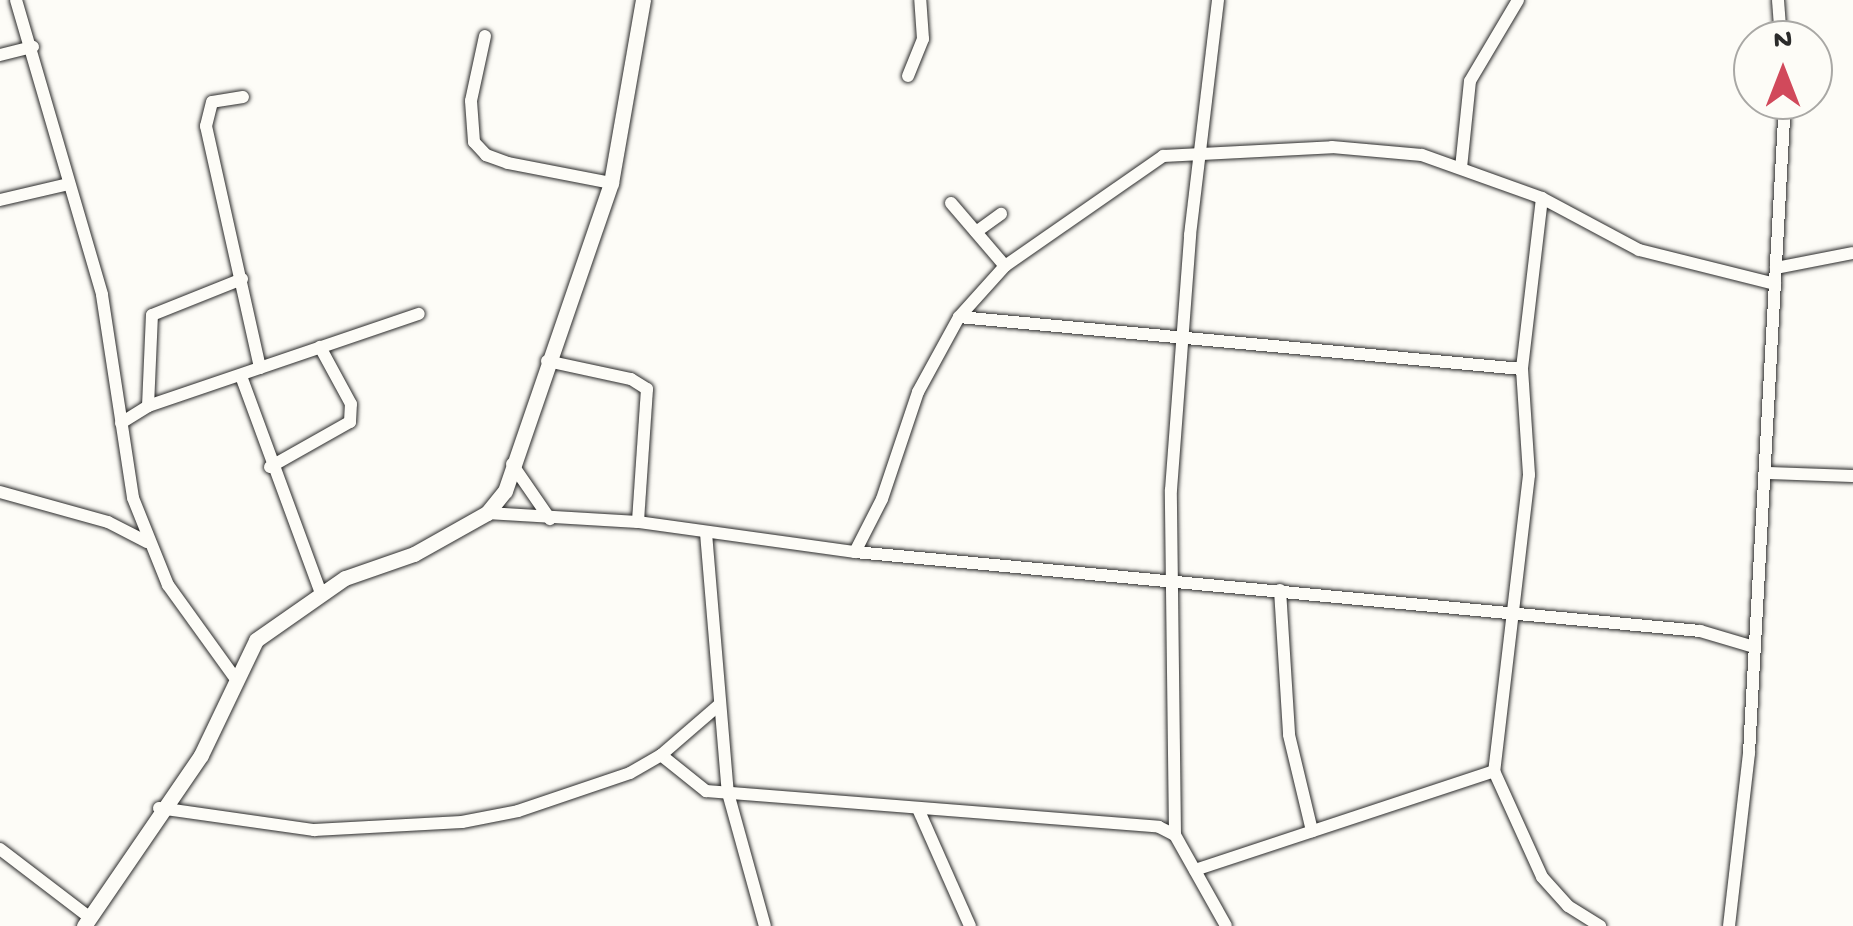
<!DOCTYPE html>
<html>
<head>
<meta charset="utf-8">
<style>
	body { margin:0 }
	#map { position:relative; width:1853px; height:926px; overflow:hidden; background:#fdfcf7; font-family:"Gochi Hand",sans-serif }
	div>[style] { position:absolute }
	.roads { filter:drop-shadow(0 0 2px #2b2b2b) drop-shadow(0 0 2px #2b2b2b) }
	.minor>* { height:12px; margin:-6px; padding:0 6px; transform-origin:6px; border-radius:6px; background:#fdfcf7 }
	.tertiary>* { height:15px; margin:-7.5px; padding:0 7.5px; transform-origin:7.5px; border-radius:7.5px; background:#fdfcf7 }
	span { translate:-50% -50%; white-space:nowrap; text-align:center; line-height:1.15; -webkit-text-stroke:8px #fdfcf7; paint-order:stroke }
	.north { position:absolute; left:1733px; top:20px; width:100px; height:100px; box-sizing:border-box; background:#fdfcf7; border:2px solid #a9a8a5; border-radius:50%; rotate:0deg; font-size:28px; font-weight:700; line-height:40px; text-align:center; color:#2b2b2b }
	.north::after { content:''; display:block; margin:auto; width:35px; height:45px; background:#d1495b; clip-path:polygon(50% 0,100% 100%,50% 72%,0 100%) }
</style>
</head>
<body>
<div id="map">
	<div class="roads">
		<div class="minor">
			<div style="left:16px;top:0;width:307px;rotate:73.7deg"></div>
			<div style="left:102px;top:295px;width:205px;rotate:81.3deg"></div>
			<div style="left:133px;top:498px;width:94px;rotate:68.1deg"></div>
			<div style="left:168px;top:585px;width:115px;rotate:54.2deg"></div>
			<div style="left:1778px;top:0;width:40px;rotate:85.7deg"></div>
			<div style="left:485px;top:36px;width:66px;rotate:102.2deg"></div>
			<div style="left:471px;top:101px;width:41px;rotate:85.8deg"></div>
			<div style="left:474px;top:142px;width:18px;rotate:47deg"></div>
			<div style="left:486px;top:155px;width:23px;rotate:20deg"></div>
			<div style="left:508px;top:163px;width:105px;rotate:11deg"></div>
			<div style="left:0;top:55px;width:34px;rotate:-14deg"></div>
			<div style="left:908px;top:76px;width:40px;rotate:-68deg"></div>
			<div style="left:923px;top:39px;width:39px;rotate:-94deg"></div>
			<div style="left:243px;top:97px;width:31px;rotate:171deg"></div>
			<div style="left:212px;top:102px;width:25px;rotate:104deg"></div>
			<div style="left:206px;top:126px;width:248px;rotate:77.4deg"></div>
			<div style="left:1461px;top:168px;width:87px;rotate:-84.1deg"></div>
			<div style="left:1470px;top:81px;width:94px;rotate:-59.3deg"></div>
			<div style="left:1542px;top:198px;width:172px;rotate:96.7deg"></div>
			<div style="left:1522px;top:369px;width:106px;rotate:86.2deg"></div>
			<div style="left:1529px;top:475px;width:298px;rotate:96.7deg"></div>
			<div style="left:1494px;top:771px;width:116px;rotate:65.6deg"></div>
			<div style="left:1542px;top:877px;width:39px;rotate:48deg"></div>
			<div style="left:1568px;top:906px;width:38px;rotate:32deg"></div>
			<div style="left:0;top:200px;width:71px;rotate:-13.1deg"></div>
			<div style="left:951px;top:203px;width:83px;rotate:49.4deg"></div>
			<div style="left:976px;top:232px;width:31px;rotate:-36deg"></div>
			<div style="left:1776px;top:268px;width:78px;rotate:-11deg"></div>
			<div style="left:959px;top:317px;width:565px;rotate:5.28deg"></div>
			<div style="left:547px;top:361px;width:86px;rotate:12.1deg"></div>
			<div style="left:631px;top:379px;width:19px;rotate:32deg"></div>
			<div style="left:647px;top:389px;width:133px;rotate:93.9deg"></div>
			<div style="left:241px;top:376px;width:231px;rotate:69.8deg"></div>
			<div style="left:148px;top:406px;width:91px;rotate:-87.5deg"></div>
			<div style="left:152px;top:315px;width:97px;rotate:-21.8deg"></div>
			<div style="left:121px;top:423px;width:32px;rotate:-32deg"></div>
			<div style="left:148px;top:406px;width:286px;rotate:-18.8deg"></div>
			<div style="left:512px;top:464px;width:67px;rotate:55.4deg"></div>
			<div style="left:270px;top:467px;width:92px;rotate:-29.4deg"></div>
			<div style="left:350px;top:422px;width:18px;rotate:-87deg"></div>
			<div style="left:351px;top:404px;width:65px;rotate:-118.5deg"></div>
			<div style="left:1768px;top:473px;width:85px;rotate:2deg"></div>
			<div style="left:0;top:492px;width:112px;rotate:15.5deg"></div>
			<div style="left:108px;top:522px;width:44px;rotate:27.1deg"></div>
			<div style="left:487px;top:513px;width:151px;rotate:3.4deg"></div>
			<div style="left:638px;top:522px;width:219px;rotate:7.9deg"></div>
			<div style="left:855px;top:552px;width:849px;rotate:5.34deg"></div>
			<div style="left:1700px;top:631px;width:53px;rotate:16.4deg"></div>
			<div style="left:706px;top:533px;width:261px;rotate:85.2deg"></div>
			<div style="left:728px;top:793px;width:138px;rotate:74.5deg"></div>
			<div style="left:855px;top:552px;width:59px;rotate:-63deg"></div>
			<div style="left:882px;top:499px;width:113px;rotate:-71.4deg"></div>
			<div style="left:918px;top:392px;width:85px;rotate:-61.3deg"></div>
			<div style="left:959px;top:317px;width:69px;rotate:-48deg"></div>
			<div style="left:1005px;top:266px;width:193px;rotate:-34.8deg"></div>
			<div style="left:1163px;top:156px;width:169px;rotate:-3deg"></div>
			<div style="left:1332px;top:147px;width:90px;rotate:5.1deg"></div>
			<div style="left:1422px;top:155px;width:127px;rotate:19.7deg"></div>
			<div style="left:1542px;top:198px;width:110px;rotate:28.2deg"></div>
			<div style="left:1639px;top:250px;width:140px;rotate:14deg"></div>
			<div style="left:1280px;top:590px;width:145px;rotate:86.4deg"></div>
			<div style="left:1289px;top:735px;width:99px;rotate:76.5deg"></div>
			<div style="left:661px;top:755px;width:58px;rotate:38.7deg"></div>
			<div style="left:706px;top:791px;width:454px;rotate:4.5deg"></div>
			<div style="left:1159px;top:827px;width:18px;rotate:27deg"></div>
			<div style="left:1175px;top:835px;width:104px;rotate:60.7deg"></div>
			<div style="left:159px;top:808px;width:157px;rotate:8.1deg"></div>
			<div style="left:314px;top:830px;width:148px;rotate:-3.1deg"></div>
			<div style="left:462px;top:822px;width:57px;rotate:-11.1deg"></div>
			<div style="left:518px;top:811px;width:118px;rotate:-18.7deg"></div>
			<div style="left:630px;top:773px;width:36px;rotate:-30deg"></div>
			<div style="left:661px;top:755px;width:77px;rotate:-40.8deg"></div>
			<div style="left:919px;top:811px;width:126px;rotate:66.1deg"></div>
			<div style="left:1175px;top:835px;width:345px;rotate:-90.7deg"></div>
			<div style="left:1171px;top:490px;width:256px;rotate:-85.7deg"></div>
			<div style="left:1190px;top:235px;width:237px;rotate:-83.2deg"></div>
			<div style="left:0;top:849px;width:112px;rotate:37.4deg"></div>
			<div style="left:1195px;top:870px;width:315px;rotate:-18.3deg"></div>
			<div style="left:1729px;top:926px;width:174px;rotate:-83.4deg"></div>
			<div style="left:1749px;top:753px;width:654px;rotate:-86.84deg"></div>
		</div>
		<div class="tertiary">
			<div style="left:84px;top:926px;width:207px;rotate:-55.6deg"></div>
			<div style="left:201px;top:755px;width:127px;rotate:-64.4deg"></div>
			<div style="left:256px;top:640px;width:108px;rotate:-34.9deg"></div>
			<div style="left:345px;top:578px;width:73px;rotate:-19.2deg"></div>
			<div style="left:414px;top:554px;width:84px;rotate:-29.3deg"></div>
			<div style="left:487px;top:513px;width:28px;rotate:-51deg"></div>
			<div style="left:505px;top:491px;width:326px;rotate:-71deg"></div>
			<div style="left:611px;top:183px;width:186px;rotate:-80.1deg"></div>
		</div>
	</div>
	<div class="north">N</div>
</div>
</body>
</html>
